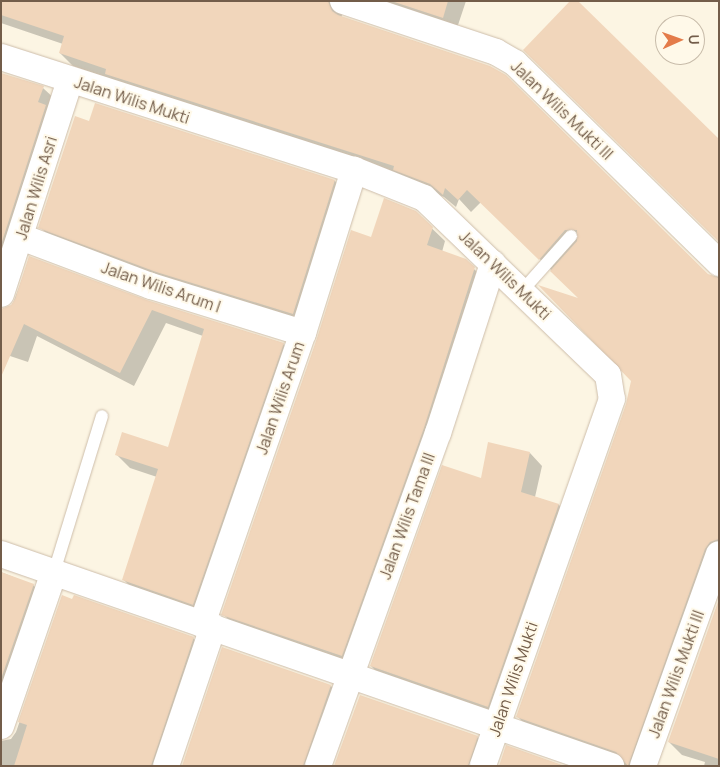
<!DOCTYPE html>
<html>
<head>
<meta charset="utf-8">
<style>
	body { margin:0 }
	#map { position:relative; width:720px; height:767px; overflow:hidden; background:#fcf5e3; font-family:Manrope,sans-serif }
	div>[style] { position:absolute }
	.shadow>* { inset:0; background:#0003 }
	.building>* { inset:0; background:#f1d6bb }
	.roads { filter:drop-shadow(0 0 1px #cdbdaa) drop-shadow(0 0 1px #cdbdaa) }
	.lane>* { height:12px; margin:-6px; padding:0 6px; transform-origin:6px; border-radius:6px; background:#fff }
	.street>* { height:26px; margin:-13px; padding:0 13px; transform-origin:13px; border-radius:13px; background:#fff }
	span { translate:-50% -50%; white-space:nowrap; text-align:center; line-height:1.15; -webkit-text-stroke:4px #fff9e9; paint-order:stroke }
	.street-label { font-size:16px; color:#735d4a }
	.frame { position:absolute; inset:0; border:2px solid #735d4a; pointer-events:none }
	.north { position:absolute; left:655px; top:15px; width:50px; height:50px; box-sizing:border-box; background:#fff9e9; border:1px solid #c7bba9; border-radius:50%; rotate:88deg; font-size:14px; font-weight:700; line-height:20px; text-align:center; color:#735d4a }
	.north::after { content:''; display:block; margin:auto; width:18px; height:22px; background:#e47c4a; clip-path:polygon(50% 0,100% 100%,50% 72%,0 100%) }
</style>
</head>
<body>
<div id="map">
	<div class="shadow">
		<div style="clip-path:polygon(1px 1px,352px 1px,346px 3px,341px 18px,708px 275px,719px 277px,719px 561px,645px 766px,626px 766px,531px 730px,518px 717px,627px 404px,633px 380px,582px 300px,481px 202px,471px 212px,459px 199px,456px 207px,444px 197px,408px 182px,73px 66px,60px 53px,63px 44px,1px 23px)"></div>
		<div style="clip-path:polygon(367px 1px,466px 1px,456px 31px)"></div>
		<div style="clip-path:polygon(1px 74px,43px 88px,57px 101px,1px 299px)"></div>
		<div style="clip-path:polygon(90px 123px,335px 181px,348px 195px,307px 327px,54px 241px,40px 227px)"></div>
		<div style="clip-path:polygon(415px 212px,445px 241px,442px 252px,465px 260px,487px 282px,355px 669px,236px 627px,223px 614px,372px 239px)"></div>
		<div style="clip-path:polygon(30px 258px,146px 302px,283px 344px,297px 357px,206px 617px,137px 593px,124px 580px,157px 477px,130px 468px,116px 454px,169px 448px,203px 336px,166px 323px,134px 386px,37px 336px,28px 362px,1px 353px,12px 306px)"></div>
		<div style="clip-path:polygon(530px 453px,542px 466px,535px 497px,559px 505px,571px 518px,500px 719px,384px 679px,371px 666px,482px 480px)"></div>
		<div style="clip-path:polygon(1px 572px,33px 585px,46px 598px,1px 729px)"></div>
		<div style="clip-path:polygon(63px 597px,193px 638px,206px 651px,167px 766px,1px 766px,1px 741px,11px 739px,16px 732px)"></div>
		<div style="clip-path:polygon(719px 603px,719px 766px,704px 766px,705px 762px,682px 755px,669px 742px)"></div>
		<div style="clip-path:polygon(331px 686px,344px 699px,320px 766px,183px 766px)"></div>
		<div style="clip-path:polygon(477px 737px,490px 750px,485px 766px,335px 766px)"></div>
	</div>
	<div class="building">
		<div style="clip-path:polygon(1px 1px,328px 1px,332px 11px,338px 15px,490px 66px,506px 75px,708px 274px,719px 278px,719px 539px,710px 542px,705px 549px,628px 766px,616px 752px,516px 717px,626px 404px,631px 381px,538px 285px,578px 298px,550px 271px,577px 241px,577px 230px,565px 230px,539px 260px,467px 190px,458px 200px,445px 188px,443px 195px,430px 184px,393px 170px,394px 166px,105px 74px,106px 69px,59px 53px,64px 36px,1px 15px)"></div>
		<div style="clip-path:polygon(391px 1px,448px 1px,443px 18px)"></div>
		<div style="clip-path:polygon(570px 1px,578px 1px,719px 139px,719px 242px,523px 50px)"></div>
		<div style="clip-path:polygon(1px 73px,44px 86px,38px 102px,46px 105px,1px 245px)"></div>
		<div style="clip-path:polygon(95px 103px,335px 180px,293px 314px,156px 272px,38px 228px,75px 116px,89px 121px)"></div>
		<div style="clip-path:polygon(384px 198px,416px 211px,433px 227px,427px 245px,466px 259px,475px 267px,424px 428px,342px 656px,221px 615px,317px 338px,351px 230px,371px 237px)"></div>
		<div style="clip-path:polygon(29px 256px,147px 300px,284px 343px,193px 605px,122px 580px,158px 469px,115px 455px,122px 432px,168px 447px,204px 329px,152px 310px,120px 373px,24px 324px,1px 377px,1px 309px,11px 305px,15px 299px)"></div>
		<div style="clip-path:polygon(488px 442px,530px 452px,521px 492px,559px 504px,488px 707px,370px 666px,442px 465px,481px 478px)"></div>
		<div style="clip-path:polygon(1px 572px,34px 584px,1px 679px)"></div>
		<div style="clip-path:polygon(62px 595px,72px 599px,74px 595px,194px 637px,151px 766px,14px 766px,27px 725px,18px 722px)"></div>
		<div style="clip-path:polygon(719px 599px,719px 759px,668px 742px)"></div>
		<div style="clip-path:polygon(222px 647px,331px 685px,303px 766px,182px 766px)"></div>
		<div style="clip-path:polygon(360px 695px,478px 736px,468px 766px,334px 766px)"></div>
		<div style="clip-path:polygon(506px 745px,565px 766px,499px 766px)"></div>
	</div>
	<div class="roads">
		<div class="lane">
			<div style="left:521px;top:292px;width:75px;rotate:-48.2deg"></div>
			<div style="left:54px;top:572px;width:163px;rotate:-72.9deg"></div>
		</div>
		<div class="street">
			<div style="left:343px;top:1px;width:161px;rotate:18.4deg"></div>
			<div style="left:496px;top:52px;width:22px;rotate:30deg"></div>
			<div style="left:515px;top:63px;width:286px;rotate:44.4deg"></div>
			<div style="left:1px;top:57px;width:371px;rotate:17.8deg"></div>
			<div style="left:354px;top:170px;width:75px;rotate:21.8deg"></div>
			<div style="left:424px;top:198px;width:255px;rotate:43.9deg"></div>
			<div style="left:608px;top:375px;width:24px;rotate:81deg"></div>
			<div style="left:612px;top:399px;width:389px;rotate:109.4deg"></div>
			<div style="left:21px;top:237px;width:139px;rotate:20.7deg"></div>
			<div style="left:151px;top:286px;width:159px;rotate:17.2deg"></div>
			<div style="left:1px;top:294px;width:224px;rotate:-72.1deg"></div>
			<div style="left:1px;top:554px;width:646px;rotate:19.16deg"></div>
			<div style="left:202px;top:624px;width:308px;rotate:-70.9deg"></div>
			<div style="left:303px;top:333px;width:171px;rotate:-72.6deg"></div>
			<div style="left:1px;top:726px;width:163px;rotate:-71deg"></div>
			<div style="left:166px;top:766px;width:147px;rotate:-71.3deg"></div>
			<div style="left:318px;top:766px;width:354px;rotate:-70.2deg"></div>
			<div style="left:438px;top:433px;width:178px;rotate:-72deg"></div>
			<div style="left:643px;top:766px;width:225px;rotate:-70.3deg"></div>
		</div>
	</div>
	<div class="street-label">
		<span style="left:132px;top:100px;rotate:18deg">Jalan Wilis Mukti</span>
		<span style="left:562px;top:110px;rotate:44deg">Jalan Wilis Mukti III</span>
		<span style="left:36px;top:188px;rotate:-73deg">Jalan Wilis Asri</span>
		<span style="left:505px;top:275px;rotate:44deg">Jalan Wilis Mukti</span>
		<span style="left:161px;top:287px;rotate:19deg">Jalan Wilis Arum I</span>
		<span style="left:280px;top:398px;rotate:-71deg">Jalan Wilis Arum</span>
		<span style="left:407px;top:516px;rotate:-70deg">Jalan Wilis Tama III</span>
		<span style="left:676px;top:674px;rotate:-70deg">Jalan Wilis Mukti III</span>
		<span style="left:513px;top:679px;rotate:-71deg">Jalan Wilis Mukti</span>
	</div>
	<div class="frame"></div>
	<div class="north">U</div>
</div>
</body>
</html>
